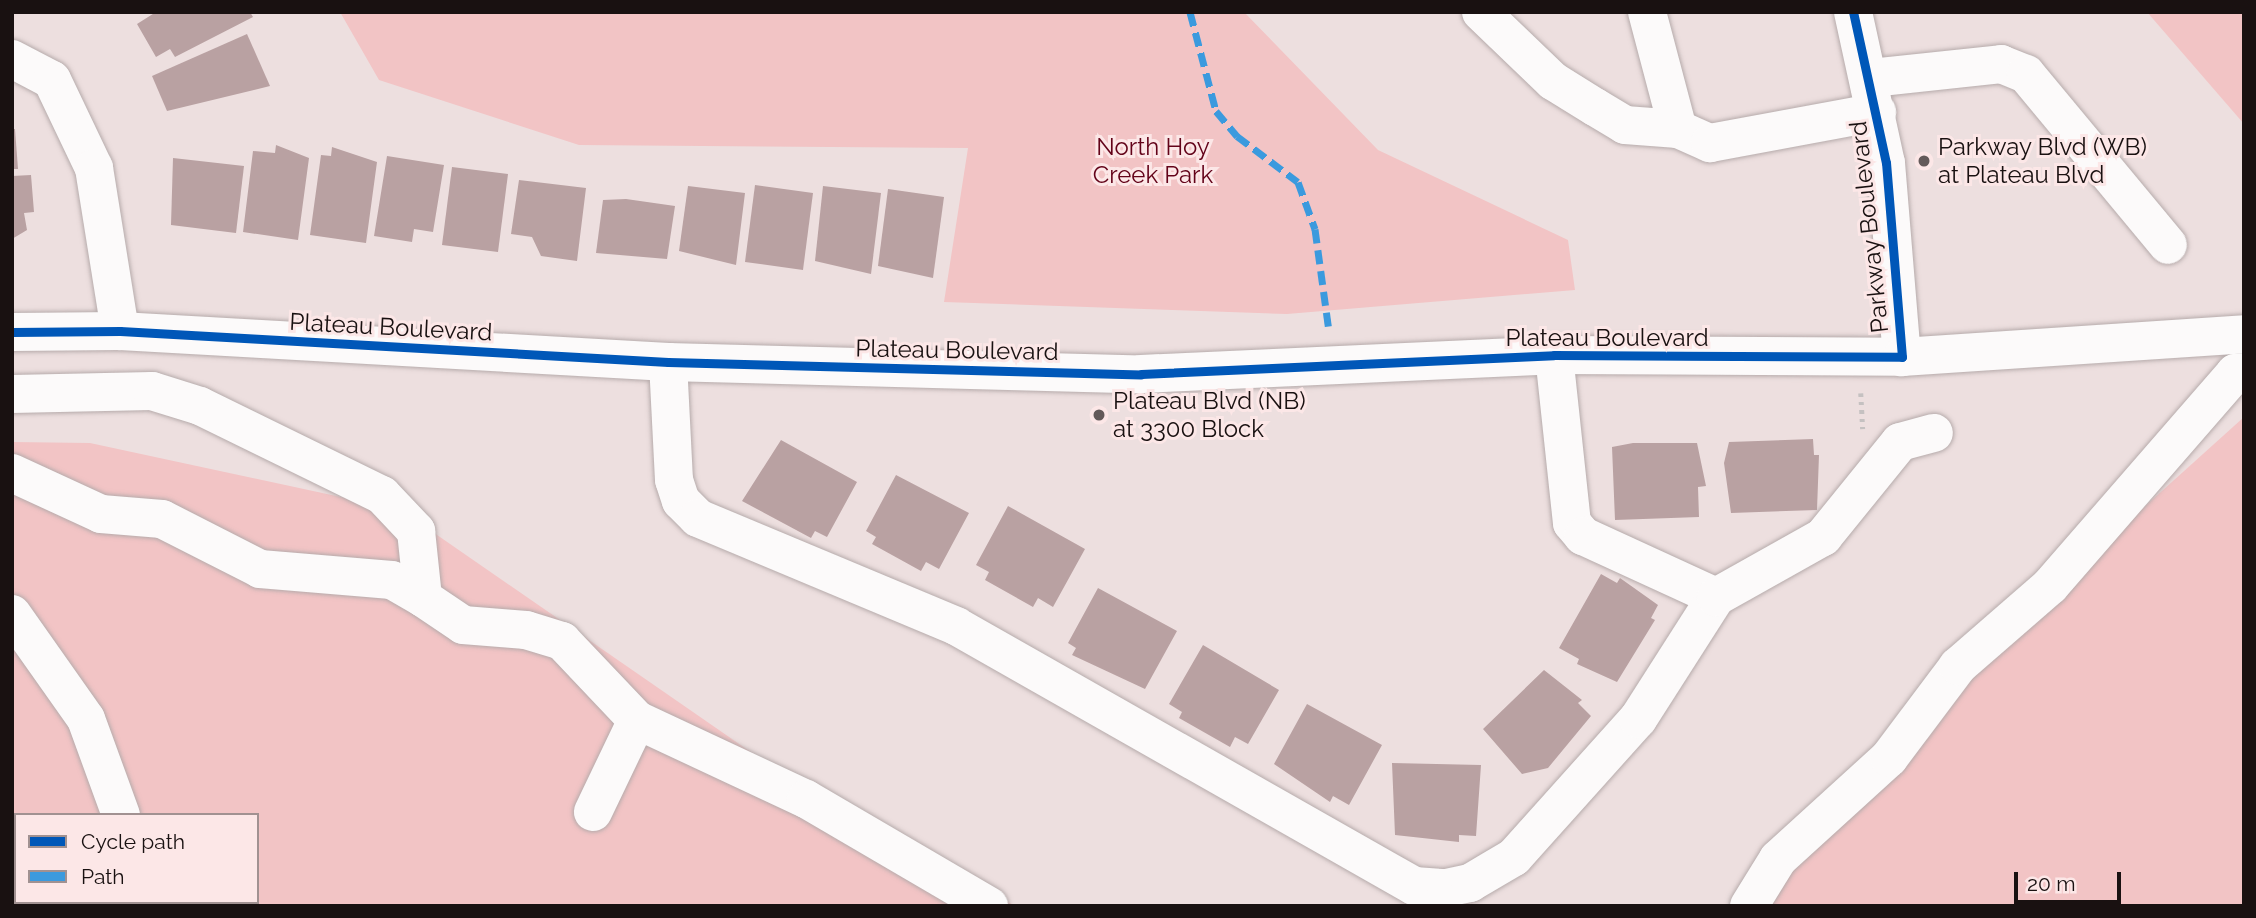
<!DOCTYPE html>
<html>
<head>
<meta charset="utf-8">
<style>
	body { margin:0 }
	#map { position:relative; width:2256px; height:918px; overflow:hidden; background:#eddfdf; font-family:Raleway,sans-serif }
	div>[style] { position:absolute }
	.green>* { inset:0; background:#f2c4c5 }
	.building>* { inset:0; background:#b9a1a2 }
	.path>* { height:4.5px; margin-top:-2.25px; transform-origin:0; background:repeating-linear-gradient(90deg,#c5c1c1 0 3.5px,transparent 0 8.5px) }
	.roads { filter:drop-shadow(0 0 2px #b6abab) drop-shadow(0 0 2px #b6abab) }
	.minor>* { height:38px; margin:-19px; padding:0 19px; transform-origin:19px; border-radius:19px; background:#fcfafa }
	.quiet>* { height:7px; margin-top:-3.5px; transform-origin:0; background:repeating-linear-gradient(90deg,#3b9ade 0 14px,transparent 0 21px) }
	.cycleway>* { height:9px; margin:-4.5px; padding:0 4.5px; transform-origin:4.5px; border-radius:4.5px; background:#0057b8 }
	.dots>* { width:19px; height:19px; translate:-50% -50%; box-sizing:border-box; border:4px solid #fce7e7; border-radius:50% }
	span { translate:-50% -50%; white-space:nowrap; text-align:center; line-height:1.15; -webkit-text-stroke:6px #fce7e7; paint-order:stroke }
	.park-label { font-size:24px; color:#630319 }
	.poi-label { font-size:24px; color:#191111 }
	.left { translate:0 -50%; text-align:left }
	.street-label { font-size:24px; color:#191111 }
	.frame { position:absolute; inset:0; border:14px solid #191111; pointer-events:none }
	.legend { position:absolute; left:14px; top:813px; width:245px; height:91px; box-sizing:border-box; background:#fce7e7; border:2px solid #a19191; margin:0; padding:9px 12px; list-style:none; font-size:21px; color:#191111 }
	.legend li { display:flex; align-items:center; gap:14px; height:35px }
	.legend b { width:35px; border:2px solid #a19191 }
	.scale { position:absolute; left:2014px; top:872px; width:107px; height:32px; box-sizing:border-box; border:4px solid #191111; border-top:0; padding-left:9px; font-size:21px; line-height:24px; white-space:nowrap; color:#191111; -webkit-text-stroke:5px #fce7e7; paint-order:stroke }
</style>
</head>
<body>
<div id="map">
	<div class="green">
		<div style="clip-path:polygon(340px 12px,1244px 12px,1378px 150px,1568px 240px,1575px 290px,1287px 314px,944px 302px,968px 148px,579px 145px,379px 80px)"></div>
		<div style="clip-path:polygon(2147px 12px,2244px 12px,2244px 124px)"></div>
		<div style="clip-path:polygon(2244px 417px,2244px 906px,1740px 906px,2132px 518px)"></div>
		<div style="clip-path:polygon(evenodd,12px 442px,90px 443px,401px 510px,758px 757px,1015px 906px,12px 906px,12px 442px,16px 815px,257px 815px,257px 902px,16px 902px,16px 815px)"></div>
	</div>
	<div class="building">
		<div style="clip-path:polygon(156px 12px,250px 12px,253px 17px,175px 57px,170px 49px,156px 57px,137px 24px)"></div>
		<div style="clip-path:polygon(247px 34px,270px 86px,167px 111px,152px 76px)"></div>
		<div style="clip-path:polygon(12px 129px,15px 129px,18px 169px,12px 169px)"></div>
		<div style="clip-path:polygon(276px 145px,309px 158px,298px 240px,243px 232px,253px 151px,275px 153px)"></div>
		<div style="clip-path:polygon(332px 147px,377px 162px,366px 243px,310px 235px,321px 155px,331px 156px)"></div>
		<div style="clip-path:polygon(387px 156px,444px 165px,433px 232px,414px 229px,412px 242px,374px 236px)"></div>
		<div style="clip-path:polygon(173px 158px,244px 166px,236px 233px,171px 225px)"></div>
		<div style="clip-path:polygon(452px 167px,508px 174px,498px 252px,442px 245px)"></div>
		<div style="clip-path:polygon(31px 175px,34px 212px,24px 213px,27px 230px,12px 239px,12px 176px)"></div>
		<div style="clip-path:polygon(519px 180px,586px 188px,577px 261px,541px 256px,532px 237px,511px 234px)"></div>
		<div style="clip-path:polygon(755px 185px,813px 193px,803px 270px,745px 262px)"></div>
		<div style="clip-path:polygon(688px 186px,745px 193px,736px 265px,679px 251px)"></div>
		<div style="clip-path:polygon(823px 186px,881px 193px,871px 274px,815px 261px)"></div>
		<div style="clip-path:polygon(888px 189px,944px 197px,933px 278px,878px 266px)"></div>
		<div style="clip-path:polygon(626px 199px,675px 206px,667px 259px,596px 253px,603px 200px)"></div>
		<div style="clip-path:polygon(1813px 439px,1814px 455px,1819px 455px,1817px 510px,1731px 513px,1724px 463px,1729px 442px)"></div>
		<div style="clip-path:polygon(781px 440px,857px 482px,827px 537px,815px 531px,811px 538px,742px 501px)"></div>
		<div style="clip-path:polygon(1633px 443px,1697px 443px,1706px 486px,1698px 487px,1699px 517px,1615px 520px,1612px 447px)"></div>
		<div style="clip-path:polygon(896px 475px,969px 513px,939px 569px,926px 562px,921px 571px,872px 544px,876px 537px,866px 531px)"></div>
		<div style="clip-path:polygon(1008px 506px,1085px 549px,1053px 607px,1038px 598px,1033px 607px,985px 580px,989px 572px,976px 565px)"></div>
		<div style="clip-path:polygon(1601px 574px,1617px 583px,1620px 578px,1658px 605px,1651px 618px,1655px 620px,1617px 682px,1577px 664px,1579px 659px,1559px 648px)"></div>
		<div style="clip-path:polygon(1098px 588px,1177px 631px,1145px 689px,1072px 655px,1076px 648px,1068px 643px)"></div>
		<div style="clip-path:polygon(1203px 645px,1279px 690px,1248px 744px,1235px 737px,1230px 747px,1179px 718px,1182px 712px,1169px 704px)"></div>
		<div style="clip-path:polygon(1544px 670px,1582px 700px,1578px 703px,1591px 716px,1548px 768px,1522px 774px,1483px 729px)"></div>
		<div style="clip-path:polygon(1307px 704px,1382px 745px,1349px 805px,1333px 796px,1330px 802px,1274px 764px)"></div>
		<div style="clip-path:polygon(1392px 763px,1481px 765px,1476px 836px,1459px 835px,1459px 842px,1395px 835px)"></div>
	</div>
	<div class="path">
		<div style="left:1861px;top:393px;width:36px;rotate:87deg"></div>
	</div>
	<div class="roads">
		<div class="minor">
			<div style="left:1481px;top:12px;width:100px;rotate:43.8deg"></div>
			<div style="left:1553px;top:81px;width:49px;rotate:31.8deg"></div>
			<div style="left:1595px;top:107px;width:35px;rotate:31deg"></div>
			<div style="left:1625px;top:125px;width:53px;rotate:4.3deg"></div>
			<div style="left:1647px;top:12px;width:121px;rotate:75.2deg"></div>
			<div style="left:1678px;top:129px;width:35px;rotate:24deg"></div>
			<div style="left:1710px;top:143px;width:170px;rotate:-10.5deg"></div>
			<div style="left:1853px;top:12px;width:155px;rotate:77.7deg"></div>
			<div style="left:1886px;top:163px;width:195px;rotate:85.3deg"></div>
			<div style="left:12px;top:59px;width:45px;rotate:27.7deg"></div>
			<div style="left:52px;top:80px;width:98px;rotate:64.5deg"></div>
			<div style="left:94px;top:168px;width:165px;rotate:80.9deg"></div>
			<div style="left:1871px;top:78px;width:131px;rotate:-6.1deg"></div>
			<div style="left:2001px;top:64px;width:27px;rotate:22deg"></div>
			<div style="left:2026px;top:74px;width:222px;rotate:50.3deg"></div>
			<div style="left:12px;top:332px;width:108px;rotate:-0.5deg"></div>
			<div style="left:120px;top:331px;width:549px;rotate:3.24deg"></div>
			<div style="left:668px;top:362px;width:473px;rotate:1.5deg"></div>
			<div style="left:1141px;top:374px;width:413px;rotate:-2.6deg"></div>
			<div style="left:1554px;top:355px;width:348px;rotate:0.3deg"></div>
			<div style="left:1902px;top:357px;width:343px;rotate:-3.8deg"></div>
			<div style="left:1554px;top:355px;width:169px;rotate:83.9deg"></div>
			<div style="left:1572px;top:523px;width:17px;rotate:50deg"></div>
			<div style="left:1583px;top:536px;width:146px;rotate:24.6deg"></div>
			<div style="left:668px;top:362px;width:118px;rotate:87.1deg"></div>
			<div style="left:674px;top:480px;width:22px;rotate:72deg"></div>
			<div style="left:681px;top:501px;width:24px;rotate:45deg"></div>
			<div style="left:698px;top:518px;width:280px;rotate:22.7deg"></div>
			<div style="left:956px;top:626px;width:527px;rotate:29.58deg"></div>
			<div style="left:1414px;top:886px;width:32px;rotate:4deg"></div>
			<div style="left:1446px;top:888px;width:25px;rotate:-12deg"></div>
			<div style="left:1470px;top:883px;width:51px;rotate:-30.6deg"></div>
			<div style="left:1514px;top:857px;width:186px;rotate:-48.1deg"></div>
			<div style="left:1638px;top:719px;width:145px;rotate:-57.4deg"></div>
			<div style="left:1716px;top:597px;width:123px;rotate:-29.3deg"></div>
			<div style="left:1823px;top:537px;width:122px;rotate:-51deg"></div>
			<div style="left:1900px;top:442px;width:35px;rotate:-15deg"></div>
			<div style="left:12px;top:394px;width:140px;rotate:-1.2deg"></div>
			<div style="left:152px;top:391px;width:50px;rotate:17.4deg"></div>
			<div style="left:200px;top:406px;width:203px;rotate:26.1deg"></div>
			<div style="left:382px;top:495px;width:50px;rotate:46.6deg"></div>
			<div style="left:416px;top:531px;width:67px;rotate:84deg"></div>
			<div style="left:423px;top:598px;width:48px;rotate:34deg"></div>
			<div style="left:463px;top:625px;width:63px;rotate:4.5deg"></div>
			<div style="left:526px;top:630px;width:38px;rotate:17deg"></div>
			<div style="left:562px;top:641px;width:109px;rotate:46.5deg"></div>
			<div style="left:637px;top:720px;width:102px;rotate:115.6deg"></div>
			<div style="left:12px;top:473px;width:98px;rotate:24.7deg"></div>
			<div style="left:101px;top:514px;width:61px;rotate:4.7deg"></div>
			<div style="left:162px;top:519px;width:110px;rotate:27deg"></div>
			<div style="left:260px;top:569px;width:132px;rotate:4.8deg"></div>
			<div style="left:392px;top:580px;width:36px;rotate:30deg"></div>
			<div style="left:12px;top:614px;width:128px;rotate:54.8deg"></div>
			<div style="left:86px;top:719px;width:102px;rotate:70deg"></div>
			<div style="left:637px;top:720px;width:187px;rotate:25.1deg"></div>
			<div style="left:806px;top:799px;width:212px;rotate:30.3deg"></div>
			<div style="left:136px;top:902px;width:4px;rotate:90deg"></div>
			<div style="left:1749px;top:906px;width:55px;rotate:-58.3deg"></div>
			<div style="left:1778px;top:859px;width:150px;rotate:-42.3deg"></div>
			<div style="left:1889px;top:758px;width:115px;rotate:-53.1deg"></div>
			<div style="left:1958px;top:666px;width:122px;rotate:-41deg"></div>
			<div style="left:2050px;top:586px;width:282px;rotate:-49deg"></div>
			<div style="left:2235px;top:373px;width:9px;rotate:-6deg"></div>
		</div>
	</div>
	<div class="quiet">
		<div style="left:1190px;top:12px;width:102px;rotate:75.3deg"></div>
		<div style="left:1216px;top:111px;width:33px;rotate:50deg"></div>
		<div style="left:1237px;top:136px;width:76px;rotate:37deg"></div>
		<div style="left:1298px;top:182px;width:50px;rotate:70.1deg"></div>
		<div style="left:1315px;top:229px;width:103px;rotate:82.2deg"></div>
	</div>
	<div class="cycleway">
		<div style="left:12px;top:332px;width:108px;rotate:-0.5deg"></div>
		<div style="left:120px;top:331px;width:549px;rotate:3.24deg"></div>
		<div style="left:668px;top:362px;width:473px;rotate:1.5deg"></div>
		<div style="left:1141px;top:374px;width:413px;rotate:-2.6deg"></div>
		<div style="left:1554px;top:355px;width:348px;rotate:0.3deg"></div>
		<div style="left:1902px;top:357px;width:195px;rotate:-94.7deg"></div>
		<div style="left:1886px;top:163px;width:155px;rotate:-102.3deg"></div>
	</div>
	<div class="dots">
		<div style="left:1924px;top:161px;background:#635959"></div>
		<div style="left:1099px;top:415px;background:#635959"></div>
	</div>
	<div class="park-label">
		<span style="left:1153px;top:161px">North Hoy<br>Creek Park</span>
	</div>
	<div class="poi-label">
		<span class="left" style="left:1938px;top:161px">Parkway Blvd (WB)<br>at Plateau Blvd</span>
		<span class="left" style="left:1113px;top:415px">Plateau Blvd (NB)<br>at 3300 Block</span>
	</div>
	<div class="street-label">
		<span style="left:1869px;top:227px;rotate:-96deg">Parkway Boulevard</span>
		<span style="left:391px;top:327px;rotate:3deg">Plateau Boulevard</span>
		<span style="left:1607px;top:338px">Plateau Boulevard</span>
		<span style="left:957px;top:350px;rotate:1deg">Plateau Boulevard</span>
	</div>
	<div class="frame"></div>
	<ul class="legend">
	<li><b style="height:9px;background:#0057b8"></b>Cycle path</li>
	<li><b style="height:9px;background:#3b9ade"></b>Path</li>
	</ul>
	<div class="scale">20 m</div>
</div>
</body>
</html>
